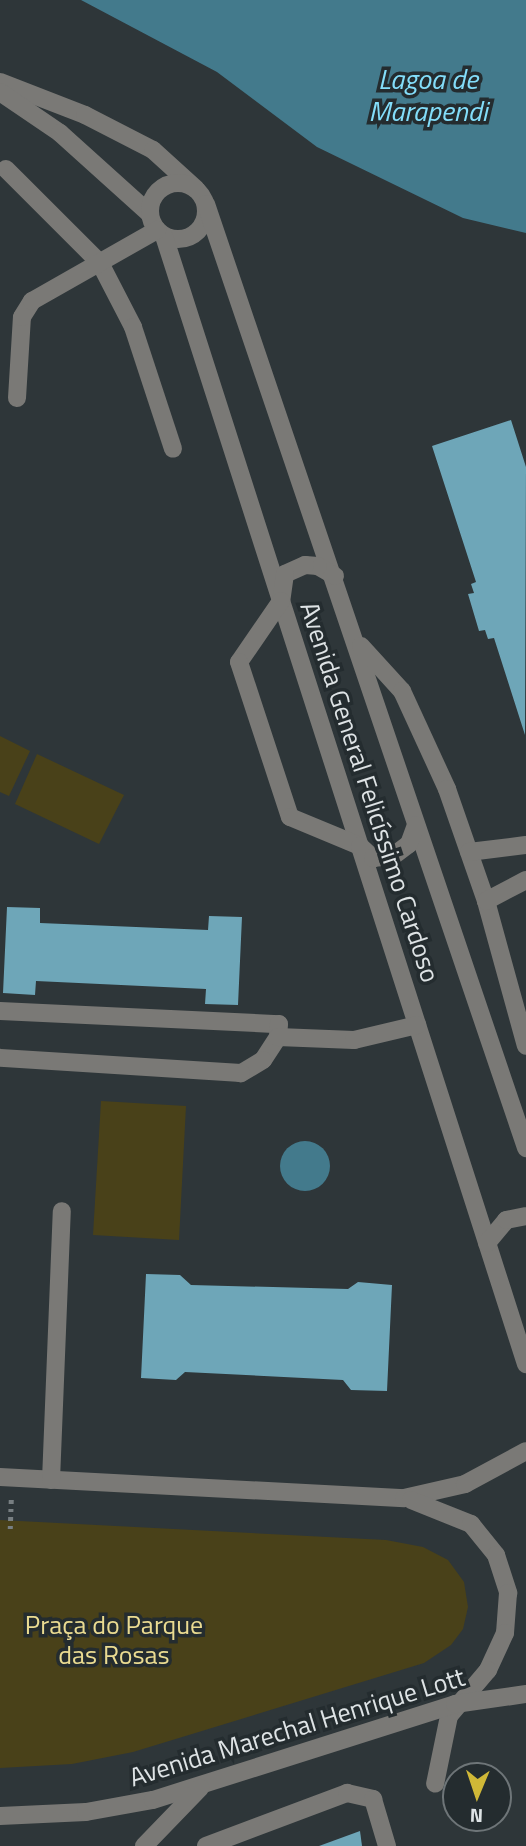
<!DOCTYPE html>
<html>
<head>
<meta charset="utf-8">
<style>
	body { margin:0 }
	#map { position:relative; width:526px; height:1846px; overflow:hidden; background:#2e3639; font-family:"Titillium Web",sans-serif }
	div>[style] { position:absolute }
	.green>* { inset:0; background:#494119 }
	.water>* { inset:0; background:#437a8c }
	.round { border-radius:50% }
	.building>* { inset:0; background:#6ea6b8 }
	.path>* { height:4.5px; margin-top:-2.25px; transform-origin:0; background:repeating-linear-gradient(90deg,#787f82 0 3.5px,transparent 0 8.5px) }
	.minor>* { height:18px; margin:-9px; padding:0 9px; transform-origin:9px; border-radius:9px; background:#7a7976 }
	.minor>.ring { margin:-9px; padding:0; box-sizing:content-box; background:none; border:18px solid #7a7976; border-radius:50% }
	span { translate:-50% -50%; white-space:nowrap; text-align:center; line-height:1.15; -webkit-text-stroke:7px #242c2f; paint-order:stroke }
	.street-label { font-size:26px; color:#dee3e5 }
	.park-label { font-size:26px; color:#eadb91 }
	.water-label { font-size:28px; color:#83ddf9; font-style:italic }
	.north { position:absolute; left:442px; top:1762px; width:70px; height:70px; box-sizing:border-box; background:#242c2f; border:2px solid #6e7578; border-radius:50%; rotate:182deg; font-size:19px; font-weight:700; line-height:28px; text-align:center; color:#dee3e5 }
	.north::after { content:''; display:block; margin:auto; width:24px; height:32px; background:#d0b837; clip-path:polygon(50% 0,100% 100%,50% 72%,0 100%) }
</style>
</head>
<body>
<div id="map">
	<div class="green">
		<div style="clip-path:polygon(0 736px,30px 751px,9px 796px,0 792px)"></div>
		<div style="clip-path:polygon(37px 754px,124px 795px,99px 844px,15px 804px)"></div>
		<div style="clip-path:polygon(101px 1101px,186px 1106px,179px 1240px,93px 1235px)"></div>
		<div style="clip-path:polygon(0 1520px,386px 1540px,423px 1547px,448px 1560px,464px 1582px,468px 1607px,463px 1629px,451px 1645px,424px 1663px,133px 1752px,72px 1764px,0 1768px)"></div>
	</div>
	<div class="water">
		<div style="clip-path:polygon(81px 0,526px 0,526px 233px,463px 218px,317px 147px,217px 72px)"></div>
		<div class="round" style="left:280px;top:1141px;width:50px;height:50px"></div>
	</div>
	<div class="building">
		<div style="clip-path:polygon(511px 420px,526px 467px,525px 735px,494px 638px,488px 639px,485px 630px,479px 631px,468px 594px,474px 593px,471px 584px,476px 582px,432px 446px)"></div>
		<div style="clip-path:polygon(7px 907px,40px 908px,40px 923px,208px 930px,209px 916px,242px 917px,238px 1005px,205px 1004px,206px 989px,36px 981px,35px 995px,3px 993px)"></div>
		<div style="clip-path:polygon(146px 1274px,180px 1275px,191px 1285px,348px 1289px,358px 1282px,392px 1285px,387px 1391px,351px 1390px,343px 1380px,185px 1372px,176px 1380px,141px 1378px)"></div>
		<div style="clip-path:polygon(360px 1831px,362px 1846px,319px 1846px)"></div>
	</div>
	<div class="path">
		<div style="left:10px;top:1529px;width:30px;rotate:-88deg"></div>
	</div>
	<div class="minor">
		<div style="left:0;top:82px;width:91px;rotate:21.2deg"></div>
		<div style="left:85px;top:115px;width:76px;rotate:27.2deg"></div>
		<div style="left:153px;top:150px;width:58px;rotate:42.2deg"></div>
		<div style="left:0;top:92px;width:73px;rotate:34.3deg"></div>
		<div style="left:60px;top:133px;width:121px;rotate:42deg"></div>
		<div style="left:6px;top:169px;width:133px;rotate:45deg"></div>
		<div style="left:100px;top:263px;width:72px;rotate:62.7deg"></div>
		<div style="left:133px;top:327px;width:128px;rotate:71.8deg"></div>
		<div class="ring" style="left:150px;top:183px;width:38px;height:38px"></div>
		<div style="left:206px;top:204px;width:997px;rotate:71.27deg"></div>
		<div style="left:164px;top:236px;width:1185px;rotate:72.21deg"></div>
		<div style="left:17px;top:398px;width:81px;rotate:-86.5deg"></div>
		<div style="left:22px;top:317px;width:19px;rotate:-58deg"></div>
		<div style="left:32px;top:301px;width:144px;rotate:-29.6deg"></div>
		<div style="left:335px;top:576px;width:20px;rotate:-150deg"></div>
		<div style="left:318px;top:566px;width:13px;rotate:-176deg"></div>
		<div style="left:305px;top:565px;width:22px;rotate:156deg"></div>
		<div style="left:285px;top:574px;width:27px;rotate:98deg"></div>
		<div style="left:281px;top:601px;width:74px;rotate:124.5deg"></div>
		<div style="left:239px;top:662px;width:163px;rotate:71.8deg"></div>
		<div style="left:290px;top:817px;width:76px;rotate:22.5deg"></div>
		<div style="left:360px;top:846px;width:18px;rotate:43deg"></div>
		<div style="left:373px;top:858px;width:20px;rotate:-6deg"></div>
		<div style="left:393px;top:856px;width:20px;rotate:-37deg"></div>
		<div style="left:409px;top:844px;width:20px;rotate:-70deg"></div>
		<div style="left:361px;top:646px;width:61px;rotate:47.7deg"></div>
		<div style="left:402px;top:691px;width:108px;rotate:65.3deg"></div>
		<div style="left:447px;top:789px;width:119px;rotate:70.8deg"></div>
		<div style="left:486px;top:901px;width:150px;rotate:74.6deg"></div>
		<div style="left:469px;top:852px;width:57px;rotate:-7deg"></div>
		<div style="left:486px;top:901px;width:45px;rotate:-27.7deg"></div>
		<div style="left:0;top:1011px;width:279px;rotate:2.7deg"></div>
		<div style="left:279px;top:1024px;width:13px;rotate:94deg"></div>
		<div style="left:278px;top:1037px;width:27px;rotate:123deg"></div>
		<div style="left:263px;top:1060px;width:26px;rotate:149deg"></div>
		<div style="left:241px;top:1073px;width:241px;rotate:-176.4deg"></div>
		<div style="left:278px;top:1037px;width:76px;rotate:2.3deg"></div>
		<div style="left:354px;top:1040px;width:65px;rotate:-13.4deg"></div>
		<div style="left:487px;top:1243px;width:30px;rotate:-50deg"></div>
		<div style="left:506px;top:1220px;width:20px;rotate:-11deg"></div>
		<div style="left:0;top:1477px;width:405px;rotate:3deg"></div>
		<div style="left:404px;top:1498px;width:63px;rotate:-12.9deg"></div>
		<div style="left:465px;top:1484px;width:69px;rotate:-28.4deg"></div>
		<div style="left:51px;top:1480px;width:269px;rotate:-87.7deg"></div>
		<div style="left:411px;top:1500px;width:65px;rotate:21.8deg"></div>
		<div style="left:471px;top:1524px;width:40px;rotate:51deg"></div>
		<div style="left:496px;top:1555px;width:40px;rotate:72deg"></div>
		<div style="left:508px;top:1593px;width:40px;rotate:94.3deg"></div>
		<div style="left:505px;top:1633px;width:41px;rotate:114.7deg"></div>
		<div style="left:488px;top:1670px;width:60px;rotate:130.3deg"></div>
		<div style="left:449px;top:1716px;width:69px;rotate:101.6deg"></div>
		<div style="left:0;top:1816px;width:86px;rotate:-2.7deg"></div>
		<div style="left:86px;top:1812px;width:68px;rotate:-10.2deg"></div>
		<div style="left:153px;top:1800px;width:317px;rotate:-17.6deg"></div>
		<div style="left:455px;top:1704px;width:72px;rotate:-8deg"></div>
		<div style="left:144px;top:1846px;width:81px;rotate:-46deg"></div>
		<div style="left:206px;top:1846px;width:151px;rotate:-20.6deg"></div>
		<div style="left:347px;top:1793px;width:27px;rotate:13deg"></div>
		<div style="left:373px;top:1799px;width:49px;rotate:73.4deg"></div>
	</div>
	<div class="street-label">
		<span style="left:370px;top:792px;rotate:72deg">Avenida General Felicíssimo Cardoso</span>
		<span style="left:297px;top:1727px;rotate:-17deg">Avenida Marechal Henrique Lott</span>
	</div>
	<div class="park-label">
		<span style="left:114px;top:1640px">Praça do Parque<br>das Rosas</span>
	</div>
	<div class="water-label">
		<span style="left:428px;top:95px">Lagoa de<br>Marapendi</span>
	</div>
	<div class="north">N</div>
</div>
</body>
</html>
